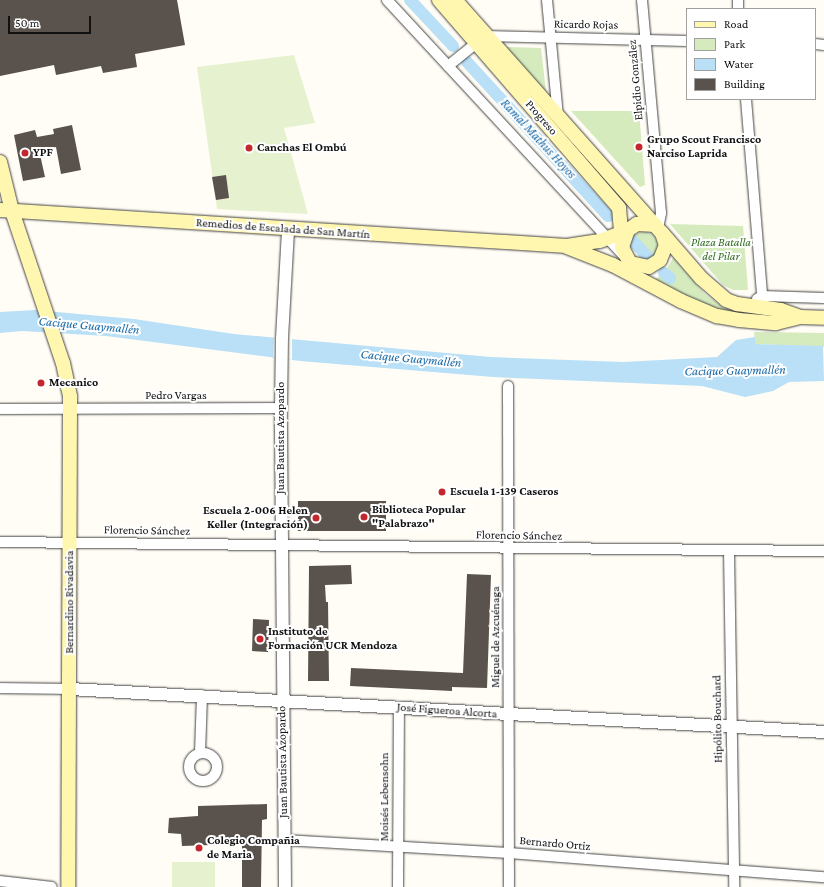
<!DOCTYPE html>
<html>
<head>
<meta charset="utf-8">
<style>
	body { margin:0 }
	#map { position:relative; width:824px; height:887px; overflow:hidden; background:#fffdf5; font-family:"Crimson Pro",serif }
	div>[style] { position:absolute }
	.green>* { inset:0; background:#d5ebbd }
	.pitch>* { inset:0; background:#e6f2cf }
	.water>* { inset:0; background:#b9e0f7 }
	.pier>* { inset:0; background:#fffdf5 }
	.canal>* { height:12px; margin:-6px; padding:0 6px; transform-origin:6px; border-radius:6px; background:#b9e0f7 }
	.building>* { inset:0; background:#5a524d }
	.roads { filter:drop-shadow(0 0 1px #444) drop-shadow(0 0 1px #444) }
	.minor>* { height:10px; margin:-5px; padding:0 5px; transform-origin:5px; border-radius:5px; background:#fff }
	.minor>.ring { margin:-5px; padding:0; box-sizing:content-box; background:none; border:10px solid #fff; border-radius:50% }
	.tertiary>* { height:12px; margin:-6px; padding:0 6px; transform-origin:6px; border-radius:6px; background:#fff }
	.secondary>* { height:14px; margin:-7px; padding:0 7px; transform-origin:7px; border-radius:7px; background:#fff6b0 }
	.dots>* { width:11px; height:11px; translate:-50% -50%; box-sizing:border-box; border:2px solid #fff; border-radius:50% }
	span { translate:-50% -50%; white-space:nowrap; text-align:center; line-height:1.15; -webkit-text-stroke:4px #fff; paint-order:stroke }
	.street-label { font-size:12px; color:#111 }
	.poi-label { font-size:12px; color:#111; font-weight:700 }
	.left { translate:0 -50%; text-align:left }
	.right { translate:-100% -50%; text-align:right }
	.park-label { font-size:12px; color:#2f6b1f; font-style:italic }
	.water-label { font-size:13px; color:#1768a6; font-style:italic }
	.legend { position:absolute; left:686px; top:8px; width:130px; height:92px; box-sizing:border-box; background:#fff; border:1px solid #a0a0a0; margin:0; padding:5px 7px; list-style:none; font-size:12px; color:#111 }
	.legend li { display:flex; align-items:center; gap:8px; height:20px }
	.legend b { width:20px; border:1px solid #a0a0a0 }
	.scale { position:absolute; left:8px; top:16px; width:83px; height:18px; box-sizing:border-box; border:2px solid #111; border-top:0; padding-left:5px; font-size:12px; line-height:14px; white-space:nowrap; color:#111; -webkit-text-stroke:3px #fff; paint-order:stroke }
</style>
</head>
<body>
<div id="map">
	<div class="green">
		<div style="clip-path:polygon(506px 47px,541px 48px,546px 91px)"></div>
		<div style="clip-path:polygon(571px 111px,639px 111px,645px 185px,640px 187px)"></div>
		<div style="clip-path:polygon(670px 224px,743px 226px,748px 290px,733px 290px,723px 285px)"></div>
		<div style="clip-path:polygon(644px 231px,652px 234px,657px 241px,658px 249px,654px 258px,632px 236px)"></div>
		<div style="clip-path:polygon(673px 258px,706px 295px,724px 308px,745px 313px,745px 316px,704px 305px,656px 279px,661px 275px,668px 281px,671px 276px,666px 270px)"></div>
		<div style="clip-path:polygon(754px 332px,824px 333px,824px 347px,755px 344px)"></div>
	</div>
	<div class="pitch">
		<div style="clip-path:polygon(294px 55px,315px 123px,284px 128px,308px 214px,217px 209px,197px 67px)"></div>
		<div style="clip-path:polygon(172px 862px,215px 862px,215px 887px,172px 887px)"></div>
	</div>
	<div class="water">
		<div style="clip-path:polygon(35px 310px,134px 319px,234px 334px,491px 357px,623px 362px,717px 357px,736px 340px,755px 337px,755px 344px,823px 346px,824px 381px,789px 382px,773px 391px,745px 397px,702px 386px,493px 377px,300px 361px,106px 336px,22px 331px,0 333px,0 312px)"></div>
	</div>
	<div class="pier">
		<div style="clip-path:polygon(274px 337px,292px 339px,292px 360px,273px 357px)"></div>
	</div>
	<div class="canal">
		<div style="left:410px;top:0;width:63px;rotate:46.9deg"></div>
		<div style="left:467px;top:62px;width:209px;rotate:47.5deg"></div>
		<div style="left:632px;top:240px;width:26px;rotate:47deg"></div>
		<div style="left:664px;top:273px;width:8px;rotate:40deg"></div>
	</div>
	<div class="building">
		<div style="clip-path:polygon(0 0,177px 0,185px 45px,135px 54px,137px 67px,103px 73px,101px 66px,56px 75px,54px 65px,0 76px)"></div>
		<div style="clip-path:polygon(72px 125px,81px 170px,61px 174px,56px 147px,39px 150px,45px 177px,23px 181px,14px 135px,35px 130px,37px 137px,54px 134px,53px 129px)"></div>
		<div style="clip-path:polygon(226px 175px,229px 198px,216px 200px,212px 177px)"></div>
		<div style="clip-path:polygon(298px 501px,386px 501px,386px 531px,298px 531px)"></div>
		<div style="clip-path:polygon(351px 565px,352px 584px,325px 585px,326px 602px,328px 602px,329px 681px,308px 681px,309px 566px)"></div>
		<div style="clip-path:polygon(467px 574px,491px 575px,487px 688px,452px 687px,452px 691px,350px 686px,351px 668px,463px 673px)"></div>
		<div style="clip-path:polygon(253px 619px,269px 620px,268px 652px,252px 651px)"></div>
		<div style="clip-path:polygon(267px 804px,267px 819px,262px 820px,261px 887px,242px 887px,242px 844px,182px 846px,181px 834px,168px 833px,169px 818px,198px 816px,198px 806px)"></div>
	</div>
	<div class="roads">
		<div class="minor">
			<div style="left:387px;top:0;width:347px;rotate:47.2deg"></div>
			<div style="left:547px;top:0;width:118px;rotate:84.6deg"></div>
			<div style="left:642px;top:0;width:214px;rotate:84.9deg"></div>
			<div style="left:661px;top:213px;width:16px;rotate:101deg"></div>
			<div style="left:738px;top:0;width:9px;rotate:90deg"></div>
			<div style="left:815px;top:44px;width:9px;rotate:6deg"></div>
			<div style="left:448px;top:66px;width:48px;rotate:-39deg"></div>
			<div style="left:485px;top:36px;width:202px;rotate:1.4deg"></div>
			<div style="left:746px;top:99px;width:209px;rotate:85.3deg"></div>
			<div style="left:757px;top:299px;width:6px;rotate:-31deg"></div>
			<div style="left:762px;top:296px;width:62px;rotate:1.8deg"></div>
			<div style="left:508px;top:386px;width:501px;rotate:89.89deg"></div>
			<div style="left:0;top:409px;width:281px;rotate:-0.2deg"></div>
			<div style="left:0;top:542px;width:824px;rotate:0.63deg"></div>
			<div style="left:729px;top:550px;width:337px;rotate:89.1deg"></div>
			<div style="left:0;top:688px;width:70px;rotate:0.8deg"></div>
			<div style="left:200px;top:753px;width:58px;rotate:-88deg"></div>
			<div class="ring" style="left:189px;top:753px;width:18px;height:18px"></div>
			<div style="left:284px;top:840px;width:225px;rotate:3.3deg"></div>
			<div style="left:509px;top:853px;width:316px;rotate:4.4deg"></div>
			<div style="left:0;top:881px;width:52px;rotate:6.6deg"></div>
			<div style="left:398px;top:887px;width:180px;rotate:-89.7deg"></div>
		</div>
		<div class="tertiary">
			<div style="left:70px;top:689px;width:755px;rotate:3.26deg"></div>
			<div style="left:285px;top:887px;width:479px;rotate:-90.5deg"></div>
			<div style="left:281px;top:408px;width:70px;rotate:-89.2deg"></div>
			<div style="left:282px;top:338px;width:108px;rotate:-86.8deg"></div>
		</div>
		<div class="secondary">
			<div style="left:439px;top:0;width:275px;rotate:49.1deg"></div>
			<div style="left:619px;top:208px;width:34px;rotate:85deg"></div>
			<div style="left:455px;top:0;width:312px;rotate:48.4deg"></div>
			<div style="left:662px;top:233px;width:13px;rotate:72deg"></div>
			<div style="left:666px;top:245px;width:16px;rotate:112deg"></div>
			<div style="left:660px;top:260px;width:13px;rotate:148deg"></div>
			<div style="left:649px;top:267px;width:19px;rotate:-168deg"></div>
			<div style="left:630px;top:263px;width:18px;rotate:-117deg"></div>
			<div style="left:622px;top:247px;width:18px;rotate:-71deg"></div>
			<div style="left:628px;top:230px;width:11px;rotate:-34deg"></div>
			<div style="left:637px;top:224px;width:18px;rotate:3deg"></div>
			<div style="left:0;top:162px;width:50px;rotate:76.2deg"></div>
			<div style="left:12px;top:211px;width:160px;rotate:71.5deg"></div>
			<div style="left:63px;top:363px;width:35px;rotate:78deg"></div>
			<div style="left:70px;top:397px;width:490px;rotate:90.2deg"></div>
			<div style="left:0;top:210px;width:568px;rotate:3.63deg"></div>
			<div style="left:567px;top:246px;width:33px;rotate:-9deg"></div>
			<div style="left:600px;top:241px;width:30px;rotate:-21deg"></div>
			<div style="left:663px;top:234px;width:58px;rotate:49.2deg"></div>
			<div style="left:701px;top:278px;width:33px;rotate:41deg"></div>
			<div style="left:726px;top:300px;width:12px;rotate:20deg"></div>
			<div style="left:737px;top:304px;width:44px;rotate:7.8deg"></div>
			<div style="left:781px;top:310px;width:20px;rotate:20deg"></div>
			<div style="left:800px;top:317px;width:24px;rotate:2deg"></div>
			<div style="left:567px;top:247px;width:49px;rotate:21.4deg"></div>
			<div style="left:613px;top:265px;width:77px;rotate:27.9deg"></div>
			<div style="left:681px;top:301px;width:39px;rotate:23deg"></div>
			<div style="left:717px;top:316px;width:22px;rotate:10deg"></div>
			<div style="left:739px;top:320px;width:37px;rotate:5deg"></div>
			<div style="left:776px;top:323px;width:25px;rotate:-14deg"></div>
		</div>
	</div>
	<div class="dots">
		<div style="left:639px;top:147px;background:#c4262e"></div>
		<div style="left:249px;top:148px;background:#c4262e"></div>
		<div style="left:25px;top:153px;background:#c4262e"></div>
		<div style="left:41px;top:383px;background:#c4262e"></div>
		<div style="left:442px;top:492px;background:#c4262e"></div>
		<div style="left:364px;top:517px;background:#c4262e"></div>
		<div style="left:316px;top:518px;background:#c4262e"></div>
		<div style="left:260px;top:639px;background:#c4262e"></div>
		<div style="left:199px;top:848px;background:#c4262e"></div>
	</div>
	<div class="street-label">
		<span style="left:586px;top:25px;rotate:1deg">Ricardo Rojas</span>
		<span style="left:636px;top:80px;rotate:-95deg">Elpidio González</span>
		<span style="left:541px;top:118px;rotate:49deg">Progreso</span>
		<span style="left:283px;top:229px;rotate:4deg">Remedios de Escalada de San Martín</span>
		<span style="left:176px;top:396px">Pedro Vargas</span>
		<span style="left:281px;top:438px;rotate:-90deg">Juan Bautista Azopardo</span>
		<span style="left:147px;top:531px;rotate:1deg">Florencio Sánchez</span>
		<span style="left:519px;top:536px;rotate:1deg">Florencio Sánchez</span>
		<span style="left:70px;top:602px;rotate:-90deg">Bernardino Rivadavia</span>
		<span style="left:496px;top:637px;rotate:-90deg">Miguel de Azcuénaga</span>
		<span style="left:447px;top:711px;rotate:4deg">José Figueroa Alcorta</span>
		<span style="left:718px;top:719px;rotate:-91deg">Hipólito Bouchard</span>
		<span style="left:283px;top:762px;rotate:-91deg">Juan Bautista Azopardo</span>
		<span style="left:385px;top:797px;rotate:-90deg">Moisés Lebensohn</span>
		<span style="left:555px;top:844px;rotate:5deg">Bernardo Ortiz</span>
	</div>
	<div class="poi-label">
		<span class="left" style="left:647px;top:147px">Grupo Scout Francisco<br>Narciso Laprida</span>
		<span class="left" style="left:257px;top:148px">Canchas El Ombú</span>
		<span class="left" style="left:33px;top:153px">YPF</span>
		<span class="left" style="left:49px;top:383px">Mecanico</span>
		<span class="left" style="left:450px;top:492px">Escuela 1-139 Caseros</span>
		<span class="left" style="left:372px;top:517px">Biblioteca Popular<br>"Palabrazo"</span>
		<span class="right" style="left:308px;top:518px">Escuela 2-006 Helen<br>Keller (Integración)</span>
		<span class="left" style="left:268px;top:639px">Instituto de<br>Formación UCR Mendoza</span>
		<span class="left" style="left:207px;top:848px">Colegio Compañia<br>de Maria</span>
	</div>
	<div class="park-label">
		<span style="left:721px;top:250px">Plaza Batalla<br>del Pilar</span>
	</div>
	<div class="water-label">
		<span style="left:538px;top:139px;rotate:47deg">Ramal Mathus Hoyos</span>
		<span style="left:89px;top:326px;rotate:5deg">Cacique Guaymallén</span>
		<span style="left:411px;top:359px;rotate:5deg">Cacique Guaymallén</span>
		<span style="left:735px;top:371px;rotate:-1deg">Cacique Guaymallén</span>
	</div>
	<ul class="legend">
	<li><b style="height:5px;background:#fff6b0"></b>Road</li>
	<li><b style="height:11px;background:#d5ebbd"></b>Park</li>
	<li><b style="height:11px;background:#b9e0f7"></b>Water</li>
	<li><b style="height:11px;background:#5a524d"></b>Building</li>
	</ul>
	<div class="scale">50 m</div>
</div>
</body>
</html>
